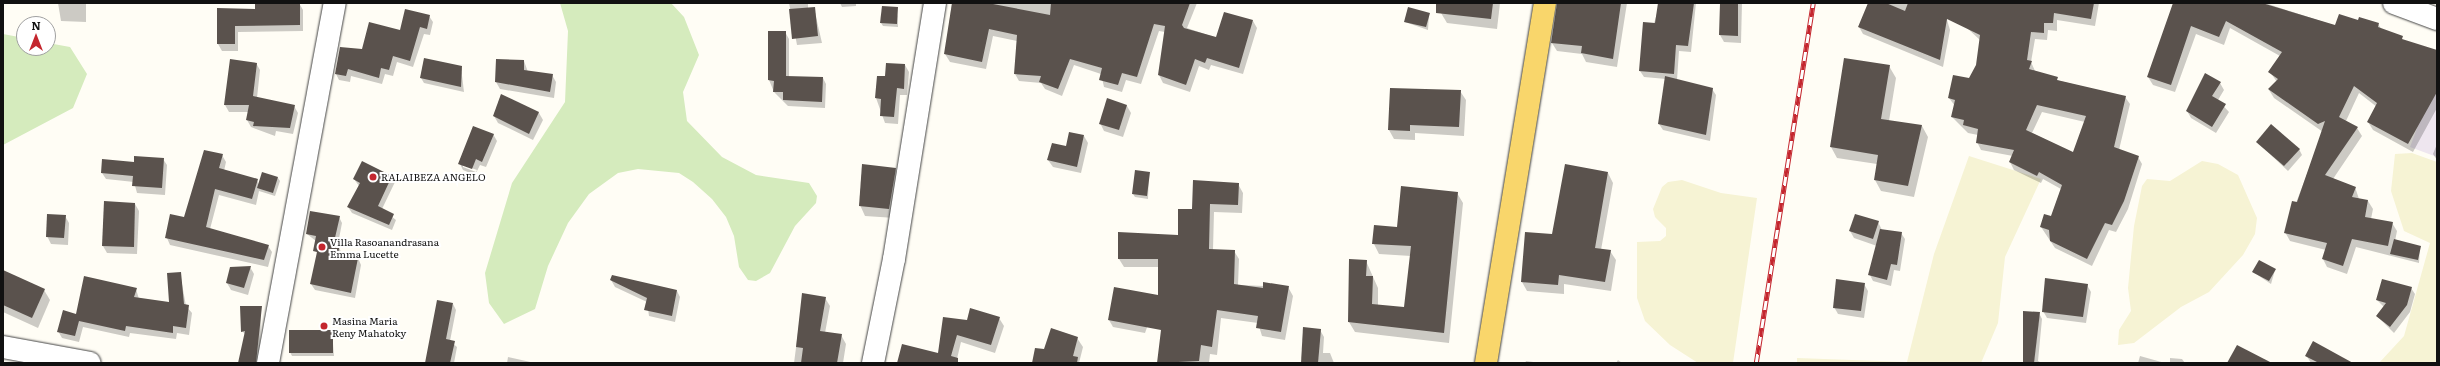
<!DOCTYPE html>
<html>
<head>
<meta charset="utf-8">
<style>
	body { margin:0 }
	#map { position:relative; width:2440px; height:366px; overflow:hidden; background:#fffdf5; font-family:Literata,serif }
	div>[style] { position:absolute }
	.industrial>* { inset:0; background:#eee6ef }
	.farmland>* { inset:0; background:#f6f3d4 }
	.green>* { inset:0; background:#d5ebbd }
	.shadow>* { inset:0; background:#0003 }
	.building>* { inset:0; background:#5a524d }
	.roads { filter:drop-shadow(0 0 1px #444) drop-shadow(0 0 1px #444) }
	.minor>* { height:22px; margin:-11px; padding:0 11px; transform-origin:11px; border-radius:11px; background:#fff }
	.major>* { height:22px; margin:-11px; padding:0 11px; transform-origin:11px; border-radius:11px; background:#f9d66b }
	.rail>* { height:4.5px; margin-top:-2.25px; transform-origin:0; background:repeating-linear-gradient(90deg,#fff 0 9px,#c4262e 0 18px); box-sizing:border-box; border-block:1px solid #c4262e }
	.dots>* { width:11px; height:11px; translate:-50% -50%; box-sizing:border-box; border:2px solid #fff; border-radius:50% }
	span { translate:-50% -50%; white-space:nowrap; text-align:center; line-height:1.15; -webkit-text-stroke:4px #fff; paint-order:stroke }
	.poi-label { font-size:10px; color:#111 }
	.left { translate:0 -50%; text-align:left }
	.frame { position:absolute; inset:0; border:4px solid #111; pointer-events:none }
	.north { position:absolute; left:16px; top:16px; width:40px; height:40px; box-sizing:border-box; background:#fff; border:1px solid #a0a0a0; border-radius:50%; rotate:0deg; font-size:11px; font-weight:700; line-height:16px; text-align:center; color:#111 }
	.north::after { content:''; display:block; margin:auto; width:14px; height:18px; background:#c4262e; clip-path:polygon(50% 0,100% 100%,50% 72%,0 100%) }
</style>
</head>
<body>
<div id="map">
	<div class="industrial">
		<div style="clip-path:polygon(2437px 75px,2437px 157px,2410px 147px)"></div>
	</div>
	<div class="farmland">
		<div style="clip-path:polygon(2412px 153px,2437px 162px,2437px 363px,2379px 363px,2404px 336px,2430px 243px,2404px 231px,2391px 191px,2395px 154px)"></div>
		<div style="clip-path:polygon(1969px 156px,2041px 179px,2005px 257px,1998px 323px,1981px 363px,1797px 363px,1797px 358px,1907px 362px,1934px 254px)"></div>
		<div style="clip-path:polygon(2202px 161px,2218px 164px,2238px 175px,2257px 218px,2255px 234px,2243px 255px,2209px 292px,2181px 307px,2134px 343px,2118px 345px,2119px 330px,2131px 311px,2128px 288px,2134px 226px,2142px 186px,2147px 179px,2170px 181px)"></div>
		<div style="clip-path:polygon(1682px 180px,1721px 193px,1757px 198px,1733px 363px,1698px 363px,1670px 345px,1645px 321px,1637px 298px,1637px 242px,1660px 241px,1666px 236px,1666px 228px,1655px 217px,1653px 209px,1662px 187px,1668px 182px)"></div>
	</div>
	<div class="green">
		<div style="clip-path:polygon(560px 3px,671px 3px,684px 17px,699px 55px,683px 92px,687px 121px,722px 157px,756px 175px,809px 183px,817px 196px,816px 203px,795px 226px,770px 273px,756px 281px,748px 280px,739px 267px,734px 236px,726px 217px,712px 199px,693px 182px,679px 173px,638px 169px,618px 173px,589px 194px,568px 223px,548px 266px,535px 309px,504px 324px,489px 303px,485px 273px,512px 183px,565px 102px,568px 31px)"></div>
		<div style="clip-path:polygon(3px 34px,24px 38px,24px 48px,48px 48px,48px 43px,70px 47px,87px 74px,73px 108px,3px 145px)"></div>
	</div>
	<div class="shadow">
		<div style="clip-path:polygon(58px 3px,86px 3px,86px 22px,61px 21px)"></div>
		<div style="clip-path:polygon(255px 3px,299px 3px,303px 10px,303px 31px,238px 32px,238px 51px,222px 51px,218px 44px,218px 9px,255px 10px)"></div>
		<div style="clip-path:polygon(789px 3px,808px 3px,808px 8px,814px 8px,822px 43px,797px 45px)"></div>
		<div style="clip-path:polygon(840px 3px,856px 3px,856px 6px,842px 7px)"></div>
		<div style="clip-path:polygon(952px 3px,1197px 3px,1187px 28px,1217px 38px,1253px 21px,1257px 28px,1243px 74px,1211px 65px,1209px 70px,1199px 66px,1190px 92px,1163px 83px,1159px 75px,1165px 32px,1159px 31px,1141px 84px,1126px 80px,1122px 92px,1104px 87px,1101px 74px,1074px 65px,1062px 96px,1045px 89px,1041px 83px,1019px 81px,1015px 74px,1017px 41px,993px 36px,986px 69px,950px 62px,945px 54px)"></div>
		<div style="clip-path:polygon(1443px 3px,1500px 3px,1497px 29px,1447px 23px,1441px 13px)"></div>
		<div style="clip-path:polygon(1558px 3px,1627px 3px,1617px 67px,1586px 62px,1582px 54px,1557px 51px,1552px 43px)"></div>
		<div style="clip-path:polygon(1660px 3px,1696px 3px,1691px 52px,1679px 51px,1677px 80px,1712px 89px,1716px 95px,1710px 141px,1663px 130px,1659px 124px,1666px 79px,1644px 77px,1640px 71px)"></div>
		<div style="clip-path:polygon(1721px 3px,1742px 3px,1741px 43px,1724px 42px,1720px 35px)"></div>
		<div style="clip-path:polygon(1869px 3px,1942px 3px,1950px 30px,1943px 67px,1863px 34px,1859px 27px)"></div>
		<div style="clip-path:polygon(evenodd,1975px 3px,2099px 3px,2095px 26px,2057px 20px,2057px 31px,2048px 30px,2047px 40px,2035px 39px,2031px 62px,2035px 71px,2060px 81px,2125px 97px,2130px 104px,2119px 150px,2138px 157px,2142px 164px,2128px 209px,2116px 232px,2109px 230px,2092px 266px,2055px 248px,2041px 227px,2051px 217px,2061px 189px,2043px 179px,2041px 183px,2014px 170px,2010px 162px,2013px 156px,1981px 150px,1977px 142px,1978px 135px,1968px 133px,1952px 117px,1955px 106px,1949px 98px,1969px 79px,1977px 66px,1980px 40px,1967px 28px,1975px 3px,2042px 112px,2085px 122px,2073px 153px,2032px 133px,2042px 112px)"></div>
		<div style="clip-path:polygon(2174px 3px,2265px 3px,2336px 26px,2359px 21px,2378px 24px,2382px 30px,2404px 41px,2437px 51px,2437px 108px,2413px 152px,2373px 130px,2368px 122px,2377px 107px,2359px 93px,2346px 121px,2357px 128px,2362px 136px,2333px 179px,2355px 187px,2359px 199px,2368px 201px,2373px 209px,2371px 219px,2392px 223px,2397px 231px,2395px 241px,2420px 247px,2419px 263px,2356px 247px,2347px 274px,2327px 267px,2323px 259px,2326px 250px,2290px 241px,2285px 232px,2323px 132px,2274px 98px,2269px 90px,2277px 82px,2270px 72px,2280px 56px,2230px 28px,2224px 45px,2196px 34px,2175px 92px,2153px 85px,2148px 77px)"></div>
		<div style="clip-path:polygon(897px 8px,898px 27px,883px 26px,881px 23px)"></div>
		<div style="clip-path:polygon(1429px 14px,1428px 30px,1405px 22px)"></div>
		<div style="clip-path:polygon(429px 16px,433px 22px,430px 35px,424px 34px,413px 67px,397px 62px,393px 76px,385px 74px,382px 84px,351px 76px,350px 82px,339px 80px,336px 74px,362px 50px)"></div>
		<div style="clip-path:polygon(785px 32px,789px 39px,789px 77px,823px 78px,826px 84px,825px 108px,788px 106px,774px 92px,769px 80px)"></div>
		<div style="clip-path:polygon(524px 61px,528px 72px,552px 75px,556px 82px,554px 98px,500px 89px,496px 82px)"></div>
		<div style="clip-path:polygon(256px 63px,260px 70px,257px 98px,294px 106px,298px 113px,293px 134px,276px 131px,275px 136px,251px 127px,247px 120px,249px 112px,229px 112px,225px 105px)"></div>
		<div style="clip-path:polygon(905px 65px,909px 72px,907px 95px,900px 95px,898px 124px,885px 123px,876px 98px,886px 77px)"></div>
		<div style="clip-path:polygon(1889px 66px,1896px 78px,1889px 121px,1922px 126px,1928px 137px,1914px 197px,1881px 191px,1875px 180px,1877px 164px,1837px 158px,1831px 147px)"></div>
		<div style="clip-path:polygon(461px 67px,464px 92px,424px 83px,421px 78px)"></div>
		<div style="clip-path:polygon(2220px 83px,2224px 90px,2218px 100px,2229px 112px,2216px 133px,2191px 118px,2187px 111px)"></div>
		<div style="clip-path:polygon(1391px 89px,1460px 91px,1466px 100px,1464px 136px,1415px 133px,1415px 140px,1394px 139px,1389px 130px)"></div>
		<div style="clip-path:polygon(501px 95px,539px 113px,543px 120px,533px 140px,498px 123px,494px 116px)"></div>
		<div style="clip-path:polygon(1108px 100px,1127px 106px,1131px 113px,1123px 137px,1104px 131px,1100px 123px)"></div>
		<div style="clip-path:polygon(evenodd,493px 134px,497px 141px,486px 167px,480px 165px,475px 175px,463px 170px,460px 164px,493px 134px,463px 165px,477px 170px,476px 172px,463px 167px,463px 165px)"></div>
		<div style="clip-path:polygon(1084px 136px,1088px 143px,1081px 173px,1053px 167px,1048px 160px)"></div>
		<div style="clip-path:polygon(2257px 142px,2299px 149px,2302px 155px,2288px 171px)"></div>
		<div style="clip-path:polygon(2437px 144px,2437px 160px,2433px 154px)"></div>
		<div style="clip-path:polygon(222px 155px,226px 162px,224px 171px,257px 180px,259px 185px,278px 178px,280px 181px,275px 196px,259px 191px,256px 205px,219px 195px,210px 229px,268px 246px,272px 252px,268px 267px,170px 245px,167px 238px,185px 218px)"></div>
		<div style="clip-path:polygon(163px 159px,167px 165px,165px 195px,137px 193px,134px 182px,106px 179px,102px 173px)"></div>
		<div style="clip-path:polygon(895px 169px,901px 179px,895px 218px,865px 216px,860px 205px)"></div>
		<div style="clip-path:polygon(1149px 173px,1148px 199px,1135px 197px,1133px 194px)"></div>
		<div style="clip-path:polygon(1608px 173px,1613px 183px,1601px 250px,1610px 251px,1616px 260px,1611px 291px,1564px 284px,1564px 294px,1527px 291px,1522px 282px,1553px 235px)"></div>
		<div style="clip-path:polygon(392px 176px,395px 182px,382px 209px,396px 220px,392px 230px,352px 213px,348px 207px,359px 186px,354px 179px)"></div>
		<div style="clip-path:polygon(1238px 184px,1243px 193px,1242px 213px,1214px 212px,1213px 250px,1234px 251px,1239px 259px,1238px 285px,1288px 287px,1293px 296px,1285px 340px,1262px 336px,1258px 323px,1221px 318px,1217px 355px,1210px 354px,1209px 363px,1158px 363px,1168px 276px,1160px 267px,1124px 267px,1119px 259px,1179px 236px,1193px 210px)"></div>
		<div style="clip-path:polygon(1457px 193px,1463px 203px,1449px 343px,1355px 332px,1349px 322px,1366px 261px,1378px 288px,1378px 306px,1405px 308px,1411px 256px,1379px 254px,1374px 244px)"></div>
		<div style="clip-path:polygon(135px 204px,139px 211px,137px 254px,107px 253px,103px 246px)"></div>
		<div style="clip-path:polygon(65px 216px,69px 223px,68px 245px,51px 244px,47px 236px)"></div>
		<div style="clip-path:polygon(339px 217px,342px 223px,338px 244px,342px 255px,358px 258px,361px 265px,355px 298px,315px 290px,311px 284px,317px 255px,316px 241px,307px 234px)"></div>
		<div style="clip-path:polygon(1878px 222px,1882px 230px,1901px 233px,1905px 239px,1900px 271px,1894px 270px,1891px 286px,1873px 281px,1870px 275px,1877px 246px,1854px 238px,1850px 231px)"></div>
		<div style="clip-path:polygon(250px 267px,254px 274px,248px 295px,231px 290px,227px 283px)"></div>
		<div style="clip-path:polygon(2275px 270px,2271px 284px,2253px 272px)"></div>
		<div style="clip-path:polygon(3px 271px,44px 290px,50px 300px,38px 328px,3px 312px)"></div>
		<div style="clip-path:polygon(180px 273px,186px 306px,192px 313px,189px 335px,177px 333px,176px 339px,130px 333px,129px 337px,83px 327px,79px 342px,62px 338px,58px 331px,77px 315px,136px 289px,139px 299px,171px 304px)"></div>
		<div style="clip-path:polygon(611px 280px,677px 291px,680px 297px,675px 322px,649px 316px,647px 302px,615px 287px)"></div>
		<div style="clip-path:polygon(1864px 284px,1868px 291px,1864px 318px,1838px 314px,1834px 307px)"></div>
		<div style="clip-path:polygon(2087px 285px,2091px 292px,2086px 323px,2047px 318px,2043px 311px)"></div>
		<div style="clip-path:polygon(2411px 288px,2415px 294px,2410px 312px,2394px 333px,2377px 316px,2384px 307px,2377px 300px)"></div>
		<div style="clip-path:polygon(803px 294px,825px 298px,830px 306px,825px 333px,841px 335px,846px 344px,843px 363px,794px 363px)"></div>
		<div style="clip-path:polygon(1156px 302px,1145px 333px,1113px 327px,1109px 320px)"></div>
		<div style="clip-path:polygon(453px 304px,456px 310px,450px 341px,457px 347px,454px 363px,426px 363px)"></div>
		<div style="clip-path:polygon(261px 307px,260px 363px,239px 363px,246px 335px,242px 331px)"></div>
		<div style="clip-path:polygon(2024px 312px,2039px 313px,2042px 319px,2038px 361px,2042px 363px,2024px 363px)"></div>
		<div style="clip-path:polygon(999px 318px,1004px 326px,995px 353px,961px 342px,956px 363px,898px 363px,939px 354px,967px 321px)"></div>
		<div style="clip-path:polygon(1320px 330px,1324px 337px,1323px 353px,1330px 353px,1334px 363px,1302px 363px)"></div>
		<div style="clip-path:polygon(332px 331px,334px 356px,292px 356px,290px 352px)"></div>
		<div style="clip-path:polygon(1077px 338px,1083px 347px,1079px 363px,1042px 363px)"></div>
		<div style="clip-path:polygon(2306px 355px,2351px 363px,2311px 363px)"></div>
		<div style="clip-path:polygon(2140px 356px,2165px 363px,2138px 363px)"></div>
		<div style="clip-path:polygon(508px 357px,535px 363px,507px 363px)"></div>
		<div style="clip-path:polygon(2170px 358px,2182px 359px,2185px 363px,2170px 363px)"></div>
		<div style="clip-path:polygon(1618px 360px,1622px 363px,1616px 363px)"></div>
		<div style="clip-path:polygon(1526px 361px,1541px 363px,1525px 363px)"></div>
	</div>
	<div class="building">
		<div style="clip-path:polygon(300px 3px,300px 25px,235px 26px,235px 44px,217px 44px,217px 8px,255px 9px,255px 4px)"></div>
		<div style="clip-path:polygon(952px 3px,993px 4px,1050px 15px,1051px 3px,1190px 3px,1182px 25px,1184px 28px,1216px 37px,1224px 12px,1253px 20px,1239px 68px,1207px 58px,1205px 63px,1195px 59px,1186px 85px,1158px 75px,1165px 26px,1154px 24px,1137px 77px,1122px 73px,1118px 85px,1099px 80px,1102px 68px,1070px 59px,1058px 89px,1039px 82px,1041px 76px,1014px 74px,1017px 35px,989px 29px,982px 62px,944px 54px)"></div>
		<div style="clip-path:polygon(1436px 3px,1493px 3px,1491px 19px,1436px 13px)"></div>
		<div style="clip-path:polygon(1557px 3px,1621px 3px,1613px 59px,1581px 53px,1582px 46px,1551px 43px)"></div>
		<div style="clip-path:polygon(1658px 3px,1694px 3px,1688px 46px,1676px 45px,1674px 74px,1639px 71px,1643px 22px,1655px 23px)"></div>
		<div style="clip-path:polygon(evenodd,1868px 3px,1886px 3px,1905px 11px,1908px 3px,2094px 3px,2091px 19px,2054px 13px,2053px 23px,2044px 23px,2044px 33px,2031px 32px,2027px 60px,2032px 61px,2029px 69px,2058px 77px,2057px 80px,2126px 96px,2114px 147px,2139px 156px,2124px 201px,2112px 225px,2105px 223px,2087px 259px,2050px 241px,2049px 230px,2040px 227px,2044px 214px,2051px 216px,2062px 185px,2039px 172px,2037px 176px,2009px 162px,2014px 150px,1976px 143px,1978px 129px,1963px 125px,1964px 120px,1951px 117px,1955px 100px,1948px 98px,1953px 75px,1969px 78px,1976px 65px,1980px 35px,1947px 19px,1940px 60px,1858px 27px,1868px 3px,2037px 105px,2086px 116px,2073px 152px,2026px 130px,2037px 105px)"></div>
		<div style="clip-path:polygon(2173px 3px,2262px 3px,2335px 25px,2339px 14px,2358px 20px,2359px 17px,2379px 23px,2378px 27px,2403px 36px,2402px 39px,2437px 50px,2437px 92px,2408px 144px,2367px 122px,2377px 103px,2354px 86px,2339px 117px,2358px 127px,2325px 175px,2356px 187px,2352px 197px,2368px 200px,2365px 217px,2393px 222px,2388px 246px,2352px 239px,2343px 266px,2322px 259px,2327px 243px,2284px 233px,2292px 201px,2297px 202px,2325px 121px,2318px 124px,2268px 89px,2278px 79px,2268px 72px,2282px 52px,2226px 21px,2219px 37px,2191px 26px,2171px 85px,2147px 77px)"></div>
		<div style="clip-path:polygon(1720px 4px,1738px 4px,1738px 36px,1719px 35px)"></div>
		<div style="clip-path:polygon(882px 6px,898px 7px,897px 24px,880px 23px)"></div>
		<div style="clip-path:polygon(815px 7px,818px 36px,792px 39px,789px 9px)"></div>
		<div style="clip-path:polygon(1408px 7px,1430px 13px,1426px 27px,1404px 22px)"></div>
		<div style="clip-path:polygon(405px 9px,430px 15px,427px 29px,420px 27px,410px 61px,393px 56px,389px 70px,381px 68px,379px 78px,348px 69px,346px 76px,335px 74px,340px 47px,362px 49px,369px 22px,400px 30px)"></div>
		<div style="clip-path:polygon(768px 31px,786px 31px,786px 76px,823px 77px,822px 102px,783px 100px,783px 92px,773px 92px,774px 81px,768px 80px)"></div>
		<div style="clip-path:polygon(424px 58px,462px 66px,461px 87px,420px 78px)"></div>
		<div style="clip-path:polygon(1844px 58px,1890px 65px,1881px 119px,1922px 125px,1908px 186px,1874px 180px,1878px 155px,1830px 147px)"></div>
		<div style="clip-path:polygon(230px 59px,257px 63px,253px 96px,295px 105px,290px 128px,253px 126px,254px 122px,246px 120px,249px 105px,224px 105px)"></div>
		<div style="clip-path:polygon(496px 59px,524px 60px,524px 70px,553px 74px,550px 92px,495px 82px)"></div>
		<div style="clip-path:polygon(886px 63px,905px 64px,904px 89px,897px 88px,894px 117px,880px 116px,881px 99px,875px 98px,877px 76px,885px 76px)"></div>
		<div style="clip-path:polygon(2205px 73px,2221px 82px,2212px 96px,2226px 104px,2212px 127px,2186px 111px)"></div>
		<div style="clip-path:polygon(1665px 76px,1713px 88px,1706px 135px,1658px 124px)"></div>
		<div style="clip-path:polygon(1390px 88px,1461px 90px,1459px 127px,1410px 125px,1410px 131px,1388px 130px)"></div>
		<div style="clip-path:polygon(501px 94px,539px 112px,529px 134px,493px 116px)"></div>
		<div style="clip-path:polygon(1107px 98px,1127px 105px,1119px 130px,1099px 124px)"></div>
		<div style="clip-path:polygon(2271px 124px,2300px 149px,2284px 166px,2256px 142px)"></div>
		<div style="clip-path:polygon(473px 126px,494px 134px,482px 162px,476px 159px,472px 169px,458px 164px)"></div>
		<div style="clip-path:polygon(1069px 132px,1084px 135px,1077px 167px,1047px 160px,1052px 143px,1066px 146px)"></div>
		<div style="clip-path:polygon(204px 150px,223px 154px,219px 168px,258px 179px,252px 199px,215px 189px,206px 227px,269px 245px,264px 260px,165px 238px,170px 214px,184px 217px)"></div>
		<div style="clip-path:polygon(134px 156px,164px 158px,162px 188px,132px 186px,133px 176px,101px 173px,102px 159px,134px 162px)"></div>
		<div style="clip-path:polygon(362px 161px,392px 176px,378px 206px,394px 214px,389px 225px,347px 207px,360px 183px,353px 179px)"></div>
		<div style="clip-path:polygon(862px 164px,896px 168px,889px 209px,859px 206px)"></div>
		<div style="clip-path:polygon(1565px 164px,1608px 172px,1595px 248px,1611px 250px,1605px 282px,1559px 275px,1558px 285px,1521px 282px,1525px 232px,1552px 234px)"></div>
		<div style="clip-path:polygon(1135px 170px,1150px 172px,1147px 196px,1132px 194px)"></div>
		<div style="clip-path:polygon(262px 172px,278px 177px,273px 193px,257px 188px)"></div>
		<div style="clip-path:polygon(1193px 180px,1239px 183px,1238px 205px,1210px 204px,1209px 249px,1235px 250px,1234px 284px,1263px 288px,1263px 282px,1289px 286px,1281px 332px,1256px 328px,1258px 316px,1217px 310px,1212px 347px,1201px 345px,1199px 361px,1157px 363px,1161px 330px,1108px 320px,1114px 287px,1158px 295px,1158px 259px,1118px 259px,1118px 232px,1178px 235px,1178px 209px,1192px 209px)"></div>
		<div style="clip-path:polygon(1401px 186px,1458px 192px,1444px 333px,1348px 322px,1349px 259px,1367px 260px,1366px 276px,1373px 276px,1372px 304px,1404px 307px,1411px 246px,1372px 244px,1374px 225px,1397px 227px)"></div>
		<div style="clip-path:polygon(104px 201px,135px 203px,134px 247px,102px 246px)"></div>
		<div style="clip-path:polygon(310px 211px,340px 216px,334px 242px,340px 243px,338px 254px,358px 258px,351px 293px,310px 284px,317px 252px,313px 251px,316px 236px,306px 234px)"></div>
		<div style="clip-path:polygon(47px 214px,66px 215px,64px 238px,46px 237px)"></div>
		<div style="clip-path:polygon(1855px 214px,1879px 221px,1873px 239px,1849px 231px)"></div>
		<div style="clip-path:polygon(1880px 229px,1902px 232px,1897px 265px,1891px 264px,1887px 280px,1868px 275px)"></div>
		<div style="clip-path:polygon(2394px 239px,2421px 246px,2418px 260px,2390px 254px)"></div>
		<div style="clip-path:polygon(2259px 260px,2276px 269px,2269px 281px,2252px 272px)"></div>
		<div style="clip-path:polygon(251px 266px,244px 288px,226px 283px,230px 267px)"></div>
		<div style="clip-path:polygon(3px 270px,45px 289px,32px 318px,3px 305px)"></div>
		<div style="clip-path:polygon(181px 272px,184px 304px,189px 305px,186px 328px,173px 326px,173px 333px,126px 326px,125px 331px,79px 321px,75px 336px,57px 332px,63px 310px,76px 314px,84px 276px,137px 288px,134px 297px,169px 302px,167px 273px)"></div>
		<div style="clip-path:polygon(612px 275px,677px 290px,672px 316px,644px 310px,647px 298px,610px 280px)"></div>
		<div style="clip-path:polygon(2045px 278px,2088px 284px,2083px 317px,2042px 312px)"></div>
		<div style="clip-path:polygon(1836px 279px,1865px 283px,1861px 311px,1833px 308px)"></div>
		<div style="clip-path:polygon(2382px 279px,2412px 287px,2407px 305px,2390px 327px,2376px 316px,2386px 303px,2376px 300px)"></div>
		<div style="clip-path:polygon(802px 293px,826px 297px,820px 331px,842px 334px,837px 363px,801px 363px,803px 348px,796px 347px)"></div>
		<div style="clip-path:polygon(437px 300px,453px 303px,446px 339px,455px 341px,450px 363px,425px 363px)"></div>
		<div style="clip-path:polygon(240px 306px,262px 306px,256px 363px,238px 363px,245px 331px,241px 332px)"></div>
		<div style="clip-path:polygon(970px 308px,1000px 317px,991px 345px,957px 335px,951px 356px,958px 358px,958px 363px,897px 363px,902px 344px,938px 353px,943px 317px,967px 320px)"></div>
		<div style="clip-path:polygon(2023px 311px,2040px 312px,2034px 363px,2023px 363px)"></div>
		<div style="clip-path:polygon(1303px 327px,1321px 329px,1318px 363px,1301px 363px)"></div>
		<div style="clip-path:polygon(1051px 328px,1078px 337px,1073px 356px,1078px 357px,1077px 363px,1032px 363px,1035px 348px,1044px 349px)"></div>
		<div style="clip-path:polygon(289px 330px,333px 330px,333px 353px,289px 353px)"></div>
		<div style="clip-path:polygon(2313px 341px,2353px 363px,2319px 363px,2305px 356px)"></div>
		<div style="clip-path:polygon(2237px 345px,2272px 363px,2227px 363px)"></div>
	</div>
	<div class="roads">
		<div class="minor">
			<div style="left:2394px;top:3px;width:46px;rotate:20.4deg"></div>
			<div style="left:3px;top:347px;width:88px;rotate:10.4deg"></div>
			<div style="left:268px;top:363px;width:366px;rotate:-79.5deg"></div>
			<div style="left:873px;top:363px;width:106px;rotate:-78.6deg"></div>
			<div style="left:894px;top:259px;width:259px;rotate:-80.9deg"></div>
		</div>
		<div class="major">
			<div style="left:1486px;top:363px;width:365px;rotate:-80.7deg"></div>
		</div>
	</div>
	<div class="rail">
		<div style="left:1756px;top:363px;width:364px;rotate:-81deg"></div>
	</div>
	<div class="dots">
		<div style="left:373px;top:177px;background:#c4262e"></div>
		<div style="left:322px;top:247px;background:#c4262e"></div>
		<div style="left:324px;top:326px;background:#c4262e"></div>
	</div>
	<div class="poi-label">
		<span class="left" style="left:381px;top:177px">RALAIBEZA ANGELO</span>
		<span class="left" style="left:330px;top:247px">Villa Rasoanandrasana<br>Emma Lucette</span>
		<span class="left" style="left:332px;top:326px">Masina Maria<br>Reny Mahatoky</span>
	</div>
	<div class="frame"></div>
	<div class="north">N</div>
</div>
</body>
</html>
